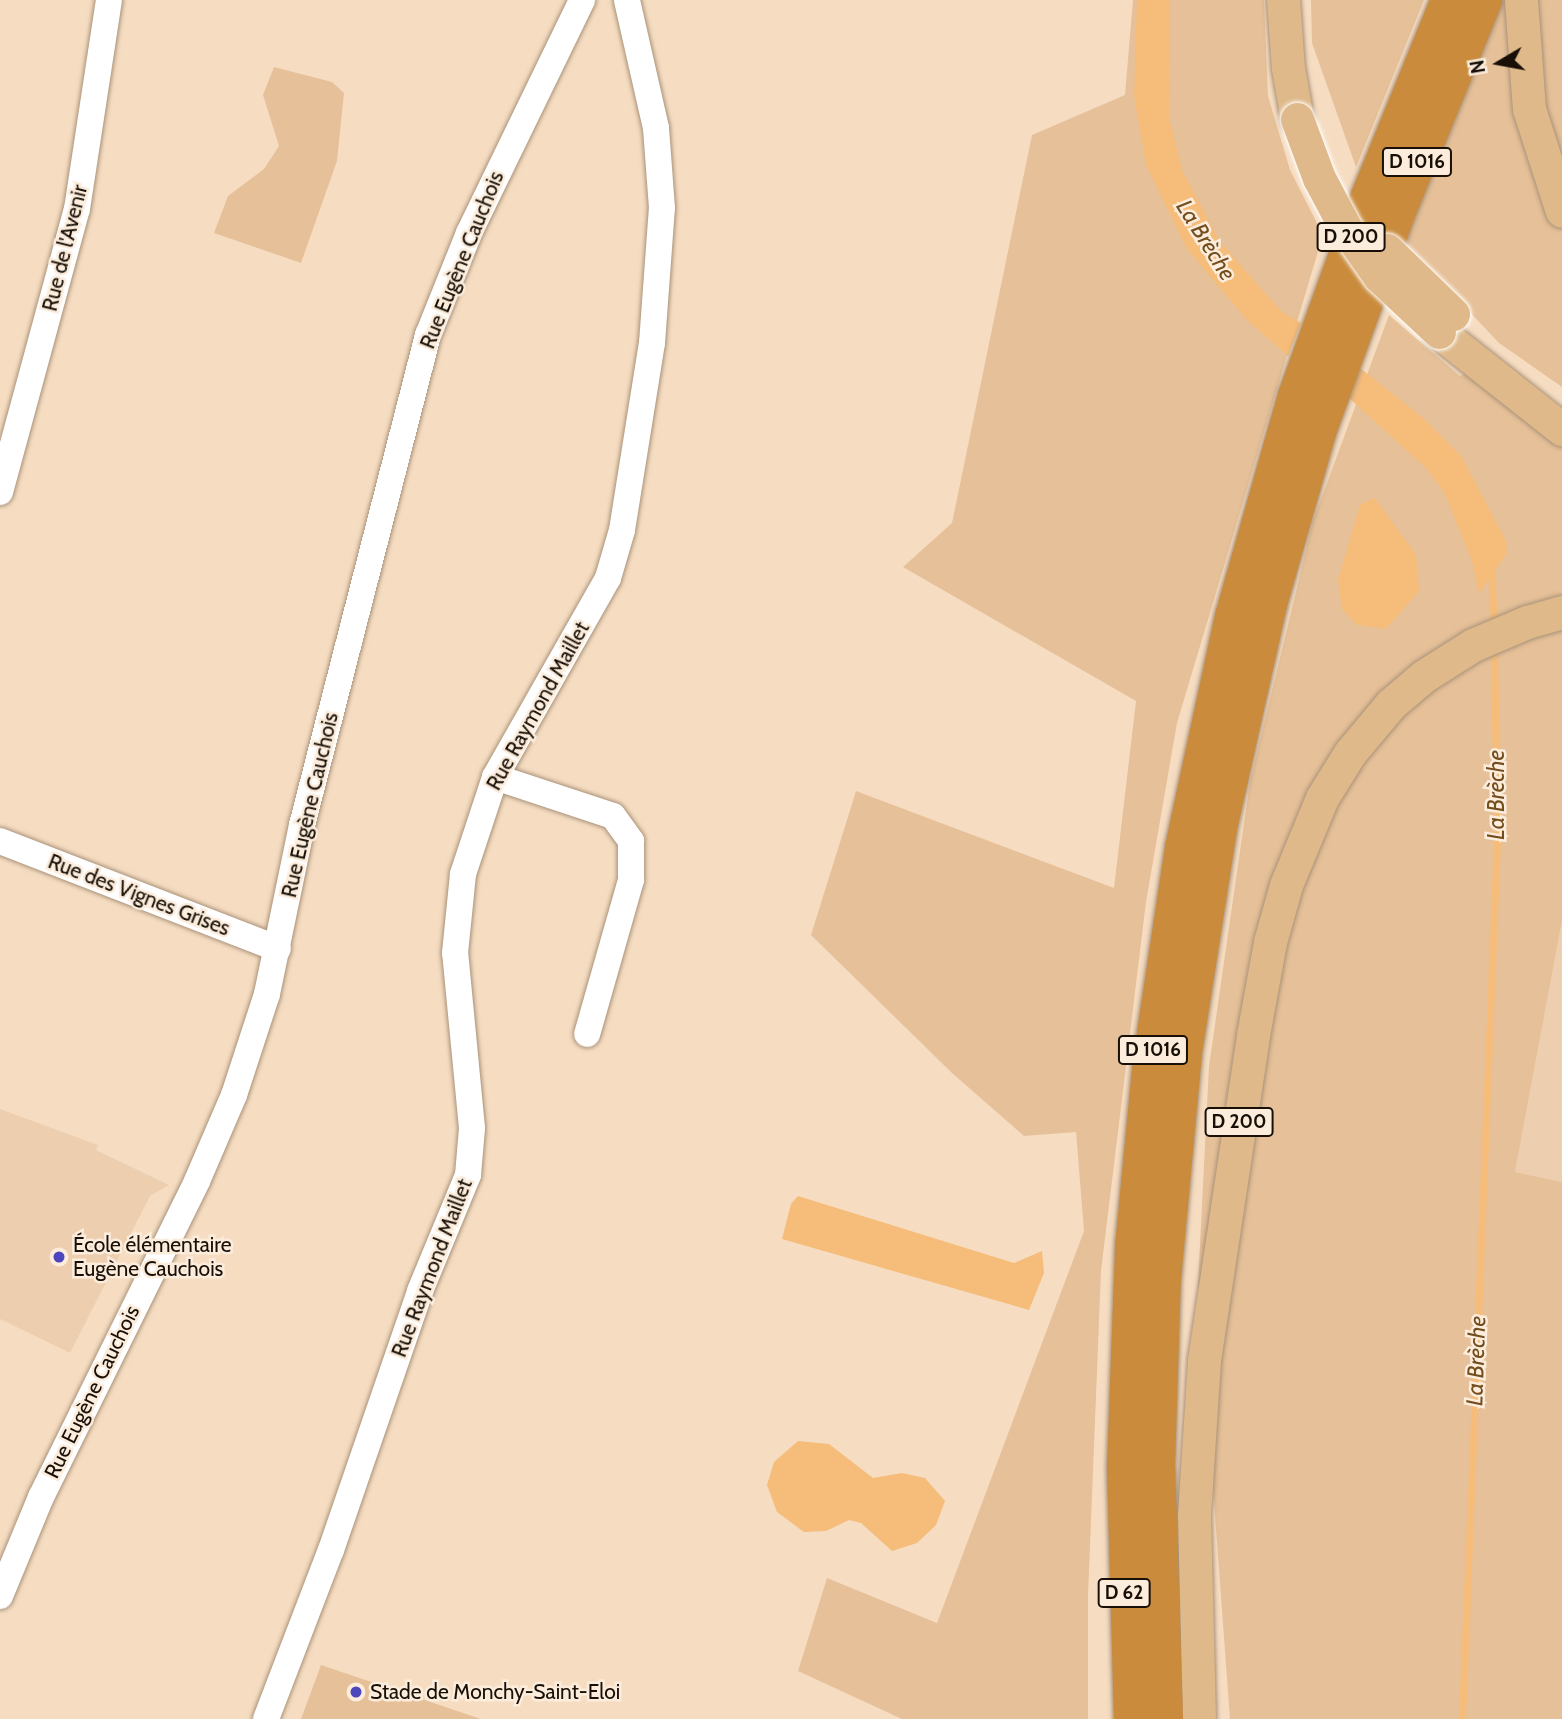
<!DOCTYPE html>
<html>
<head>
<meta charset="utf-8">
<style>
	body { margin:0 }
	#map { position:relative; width:1562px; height:1719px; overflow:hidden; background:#f6ddc2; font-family:Cabin,sans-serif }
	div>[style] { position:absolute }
	.built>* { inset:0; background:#edcfaf }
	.green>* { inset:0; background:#e6c098 }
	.water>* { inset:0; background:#f5bc7a }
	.stream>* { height:7px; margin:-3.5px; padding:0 3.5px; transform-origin:3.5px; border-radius:3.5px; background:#f5bc7a }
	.roads { filter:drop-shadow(0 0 2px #a99279) drop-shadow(0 0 2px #a99279) }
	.minor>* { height:26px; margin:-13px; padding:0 13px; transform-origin:13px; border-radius:13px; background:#fff }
	.major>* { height:33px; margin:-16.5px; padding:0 16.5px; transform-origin:16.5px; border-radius:16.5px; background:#dfb98a }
	.highway>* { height:38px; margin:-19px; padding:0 19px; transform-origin:19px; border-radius:19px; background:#ca8b3c }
	.bridges { filter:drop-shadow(0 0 2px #fff) drop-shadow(0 0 2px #fff) }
	.major-bridge>* { height:33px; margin:-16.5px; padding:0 16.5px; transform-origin:16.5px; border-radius:16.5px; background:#dfb98a }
	.dots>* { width:19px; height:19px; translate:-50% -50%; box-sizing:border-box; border:4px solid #fbecdc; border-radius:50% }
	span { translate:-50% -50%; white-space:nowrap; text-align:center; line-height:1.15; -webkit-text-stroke:5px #fbecdc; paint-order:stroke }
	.shield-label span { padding:2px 5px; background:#fbecdc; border:2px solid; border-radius:5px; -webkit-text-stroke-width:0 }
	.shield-label { font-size:19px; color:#181007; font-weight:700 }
	.street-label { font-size:21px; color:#181007 }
	.poi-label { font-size:21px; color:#181007 }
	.left { translate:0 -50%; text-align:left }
	.water-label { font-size:23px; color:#734d1d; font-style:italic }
	.north { position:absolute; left:1464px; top:28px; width:70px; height:70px; -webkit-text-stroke:5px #fbecdc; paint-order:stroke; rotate:260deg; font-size:19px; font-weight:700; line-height:28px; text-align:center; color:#181007 }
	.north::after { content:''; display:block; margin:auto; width:24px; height:32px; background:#181007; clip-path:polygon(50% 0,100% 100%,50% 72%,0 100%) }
</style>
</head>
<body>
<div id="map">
	<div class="built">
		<div style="clip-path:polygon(1562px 921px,1562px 1182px,1515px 1172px)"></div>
		<div style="clip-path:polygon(0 1109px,98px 1145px,96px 1150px,169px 1185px,150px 1196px,70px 1353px,0 1319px)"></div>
	</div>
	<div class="green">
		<div style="clip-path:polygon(1133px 0,1264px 0,1268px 96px,1290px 170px,1323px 235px,1177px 723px,1146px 902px,1101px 1271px,1088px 1596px,1088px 1719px,902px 1719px,798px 1671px,827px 1578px,937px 1623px,1084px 1231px,1076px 1132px,1024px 1136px,952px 1073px,811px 935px,856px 791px,1114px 888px,1136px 701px,903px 567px,952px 523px,1032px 135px,1125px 95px)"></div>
		<div style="clip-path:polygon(1311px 0,1424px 0,1356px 167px,1312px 43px)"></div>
		<div style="clip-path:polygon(1498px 0,1509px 0,1537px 174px,1562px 228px,1562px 387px,1499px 343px,1400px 238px)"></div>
		<div style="clip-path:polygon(1531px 0,1562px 0,1562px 174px,1545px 116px)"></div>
		<div style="clip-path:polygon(274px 67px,332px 82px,344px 93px,337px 161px,301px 263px,214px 233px,228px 196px,264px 169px,279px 146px,263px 95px)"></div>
		<div style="clip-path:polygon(1389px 315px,1460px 376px,1472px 370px,1562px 442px,1562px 921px,1515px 1172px,1562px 1182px,1562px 1719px,1230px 1719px,1198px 1284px,1209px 1066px,1250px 782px,1313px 521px)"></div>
		<div style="clip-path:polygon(321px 1665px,481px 1719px,301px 1719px)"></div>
	</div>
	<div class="water">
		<div style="clip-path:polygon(1137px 0,1170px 0,1169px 117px,1182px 170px,1220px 242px,1282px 312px,1301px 323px,1288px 356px,1246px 319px,1187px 249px,1146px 165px,1134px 96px)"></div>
		<div style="clip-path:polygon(1360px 368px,1423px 418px,1461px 456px,1506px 541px,1507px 553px,1479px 593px,1472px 561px,1444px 492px,1427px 469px,1349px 398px)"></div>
		<div style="clip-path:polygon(1375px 498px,1416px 555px,1419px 591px,1386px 629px,1357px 625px,1342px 609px,1338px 580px,1360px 505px)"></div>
		<div style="clip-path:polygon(798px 1196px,1014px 1263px,1042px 1251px,1044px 1273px,1029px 1310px,782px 1239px,791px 1204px)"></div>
		<div style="clip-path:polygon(798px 1441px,829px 1444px,873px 1478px,902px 1473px,925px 1478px,945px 1501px,936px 1525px,917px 1543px,892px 1551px,861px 1523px,849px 1520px,826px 1531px,804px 1532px,777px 1512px,767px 1485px,774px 1462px)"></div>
	</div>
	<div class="stream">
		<div style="left:1491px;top:566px;width:61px;rotate:87.2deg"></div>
		<div style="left:1462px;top:1719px;width:882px;rotate:-87.72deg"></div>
		<div style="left:1497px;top:838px;width:192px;rotate:-90.9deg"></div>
	</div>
	<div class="roads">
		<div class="minor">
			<div style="left:0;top:492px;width:293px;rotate:-74.8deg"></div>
			<div style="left:77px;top:209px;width:211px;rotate:-81.3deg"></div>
			<div style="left:495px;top:777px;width:124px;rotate:18.3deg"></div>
			<div style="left:613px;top:816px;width:31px;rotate:54deg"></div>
			<div style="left:631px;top:841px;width:39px;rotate:90deg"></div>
			<div style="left:631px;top:880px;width:160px;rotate:105.9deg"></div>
			<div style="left:0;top:841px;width:298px;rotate:21.2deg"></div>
			<div style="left:0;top:1596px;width:107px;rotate:-67.5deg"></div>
			<div style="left:41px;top:1497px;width:352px;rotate:-63.7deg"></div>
			<div style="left:197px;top:1181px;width:94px;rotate:-66.7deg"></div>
			<div style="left:234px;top:1095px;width:106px;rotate:-71.9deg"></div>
			<div style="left:267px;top:994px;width:173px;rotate:-78.3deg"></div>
			<div style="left:302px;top:825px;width:506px;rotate:-75.58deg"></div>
			<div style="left:428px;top:335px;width:110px;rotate:-68.1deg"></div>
			<div style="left:469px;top:233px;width:259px;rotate:-64.1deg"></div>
			<div style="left:266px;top:1719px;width:181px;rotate:-69deg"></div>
			<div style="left:331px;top:1550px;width:274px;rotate:-71deg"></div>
			<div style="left:420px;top:1291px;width:126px;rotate:-67.5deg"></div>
			<div style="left:468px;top:1175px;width:47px;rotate:-85.1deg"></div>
			<div style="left:472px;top:1128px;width:176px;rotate:-95.5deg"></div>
			<div style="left:455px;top:953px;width:79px;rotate:-84.2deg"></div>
			<div style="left:463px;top:874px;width:102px;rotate:-71.7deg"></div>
			<div style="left:495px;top:777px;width:229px;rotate:-60.4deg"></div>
			<div style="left:608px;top:578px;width:50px;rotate:-73.7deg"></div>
			<div style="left:622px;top:530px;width:189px;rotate:-80.9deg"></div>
			<div style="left:652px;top:343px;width:135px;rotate:-85.8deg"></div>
			<div style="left:662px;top:208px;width:80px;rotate:-94.3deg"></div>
			<div style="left:656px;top:128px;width:131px;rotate:-102.8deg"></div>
		</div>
		<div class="major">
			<div style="left:1283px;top:0;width:68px;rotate:85.8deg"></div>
			<div style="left:1288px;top:68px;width:52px;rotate:80deg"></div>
			<div style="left:1521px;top:0;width:109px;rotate:85.8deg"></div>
			<div style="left:1529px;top:109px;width:107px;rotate:72.1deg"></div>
			<div style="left:1439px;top:332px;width:157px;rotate:38.3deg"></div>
			<div style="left:1199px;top:1719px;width:204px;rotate:-91.4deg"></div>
			<div style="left:1194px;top:1515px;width:155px;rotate:-86.3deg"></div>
			<div style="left:1204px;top:1360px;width:329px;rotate:-81.4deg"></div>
			<div style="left:1253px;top:1035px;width:95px;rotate:-79.6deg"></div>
			<div style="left:1270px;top:942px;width:59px;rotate:-74.3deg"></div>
			<div style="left:1286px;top:885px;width:94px;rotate:-67.5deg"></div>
			<div style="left:1322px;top:798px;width:53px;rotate:-58.1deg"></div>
			<div style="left:1350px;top:753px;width:64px;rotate:-50.1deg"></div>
			<div style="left:1391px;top:704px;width:43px;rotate:-40.3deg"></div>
			<div style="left:1424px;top:676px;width:58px;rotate:-32.3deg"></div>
			<div style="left:1473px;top:645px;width:59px;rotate:-23.1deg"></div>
			<div style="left:1527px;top:622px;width:36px;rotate:-16deg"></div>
		</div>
		<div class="highway">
			<div style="left:1133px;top:1719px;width:251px;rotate:-91.6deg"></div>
			<div style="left:1126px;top:1468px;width:221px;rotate:-87.9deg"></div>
			<div style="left:1134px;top:1247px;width:188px;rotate:-84.5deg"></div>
			<div style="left:1152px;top:1060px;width:214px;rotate:-81.4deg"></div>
			<div style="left:1184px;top:848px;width:236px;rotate:-77.8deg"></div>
			<div style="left:1234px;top:617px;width:230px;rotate:-74.1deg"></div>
			<div style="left:1297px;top:396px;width:191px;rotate:-70.1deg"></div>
			<div style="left:1362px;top:216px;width:233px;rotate:-67.8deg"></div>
			<div style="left:1164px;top:1719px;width:254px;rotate:-91.8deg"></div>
			<div style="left:1156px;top:1465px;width:186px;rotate:-88.2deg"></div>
			<div style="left:1162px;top:1279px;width:228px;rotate:-84.7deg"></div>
			<div style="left:1183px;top:1052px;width:227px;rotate:-81.1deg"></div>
			<div style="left:1218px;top:828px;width:230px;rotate:-77.4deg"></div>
			<div style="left:1268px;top:604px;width:182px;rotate:-74.1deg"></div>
			<div style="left:1318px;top:429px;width:232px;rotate:-70.1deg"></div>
			<div style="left:1397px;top:211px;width:228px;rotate:-67.8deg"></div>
		</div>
	</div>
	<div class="bridges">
		<div class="major-bridge">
			<div style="left:1297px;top:119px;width:63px;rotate:69.6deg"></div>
			<div style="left:1319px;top:178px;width:58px;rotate:62.1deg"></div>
			<div style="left:1346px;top:229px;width:57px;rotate:54.9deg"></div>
			<div style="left:1379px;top:276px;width:82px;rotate:43deg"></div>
			<div style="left:1387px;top:250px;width:92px;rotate:44.1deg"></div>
		</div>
	</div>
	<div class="dots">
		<div style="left:59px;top:1257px;background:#4d47bd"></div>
		<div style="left:356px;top:1692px;background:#4d47bd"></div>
	</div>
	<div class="shield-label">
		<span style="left:1417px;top:162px">D 1016</span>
		<span style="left:1351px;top:237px">D 200</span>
		<span style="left:1153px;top:1050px">D 1016</span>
		<span style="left:1239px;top:1122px">D 200</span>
		<span style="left:1124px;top:1593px">D 62</span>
	</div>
	<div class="street-label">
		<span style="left:65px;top:248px;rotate:-76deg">Rue de l'Avenir</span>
		<span style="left:462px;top:260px;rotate:-68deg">Rue Eugène Cauchois</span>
		<span style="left:538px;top:706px;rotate:-61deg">Rue Raymond Maillet</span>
		<span style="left:310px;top:805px;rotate:-77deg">Rue Eugène Cauchois</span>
		<span style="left:139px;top:895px;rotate:21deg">Rue des Vignes Grises</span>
		<span style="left:432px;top:1268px;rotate:-69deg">Rue Raymond Maillet</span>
		<span style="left:92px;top:1392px;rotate:-64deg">Rue Eugène Cauchois</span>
	</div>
	<div class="poi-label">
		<span class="left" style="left:73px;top:1257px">École élémentaire<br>Eugène Cauchois</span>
		<span class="left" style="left:370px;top:1692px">Stade de Monchy-Saint-Eloi</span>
	</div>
	<div class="water-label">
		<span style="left:1206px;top:240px;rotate:58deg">La Brèche</span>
		<span style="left:1496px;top:795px;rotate:-90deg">La Brèche</span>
		<span style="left:1476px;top:1361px;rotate:-88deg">La Brèche</span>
	</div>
	<div class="north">N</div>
</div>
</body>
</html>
